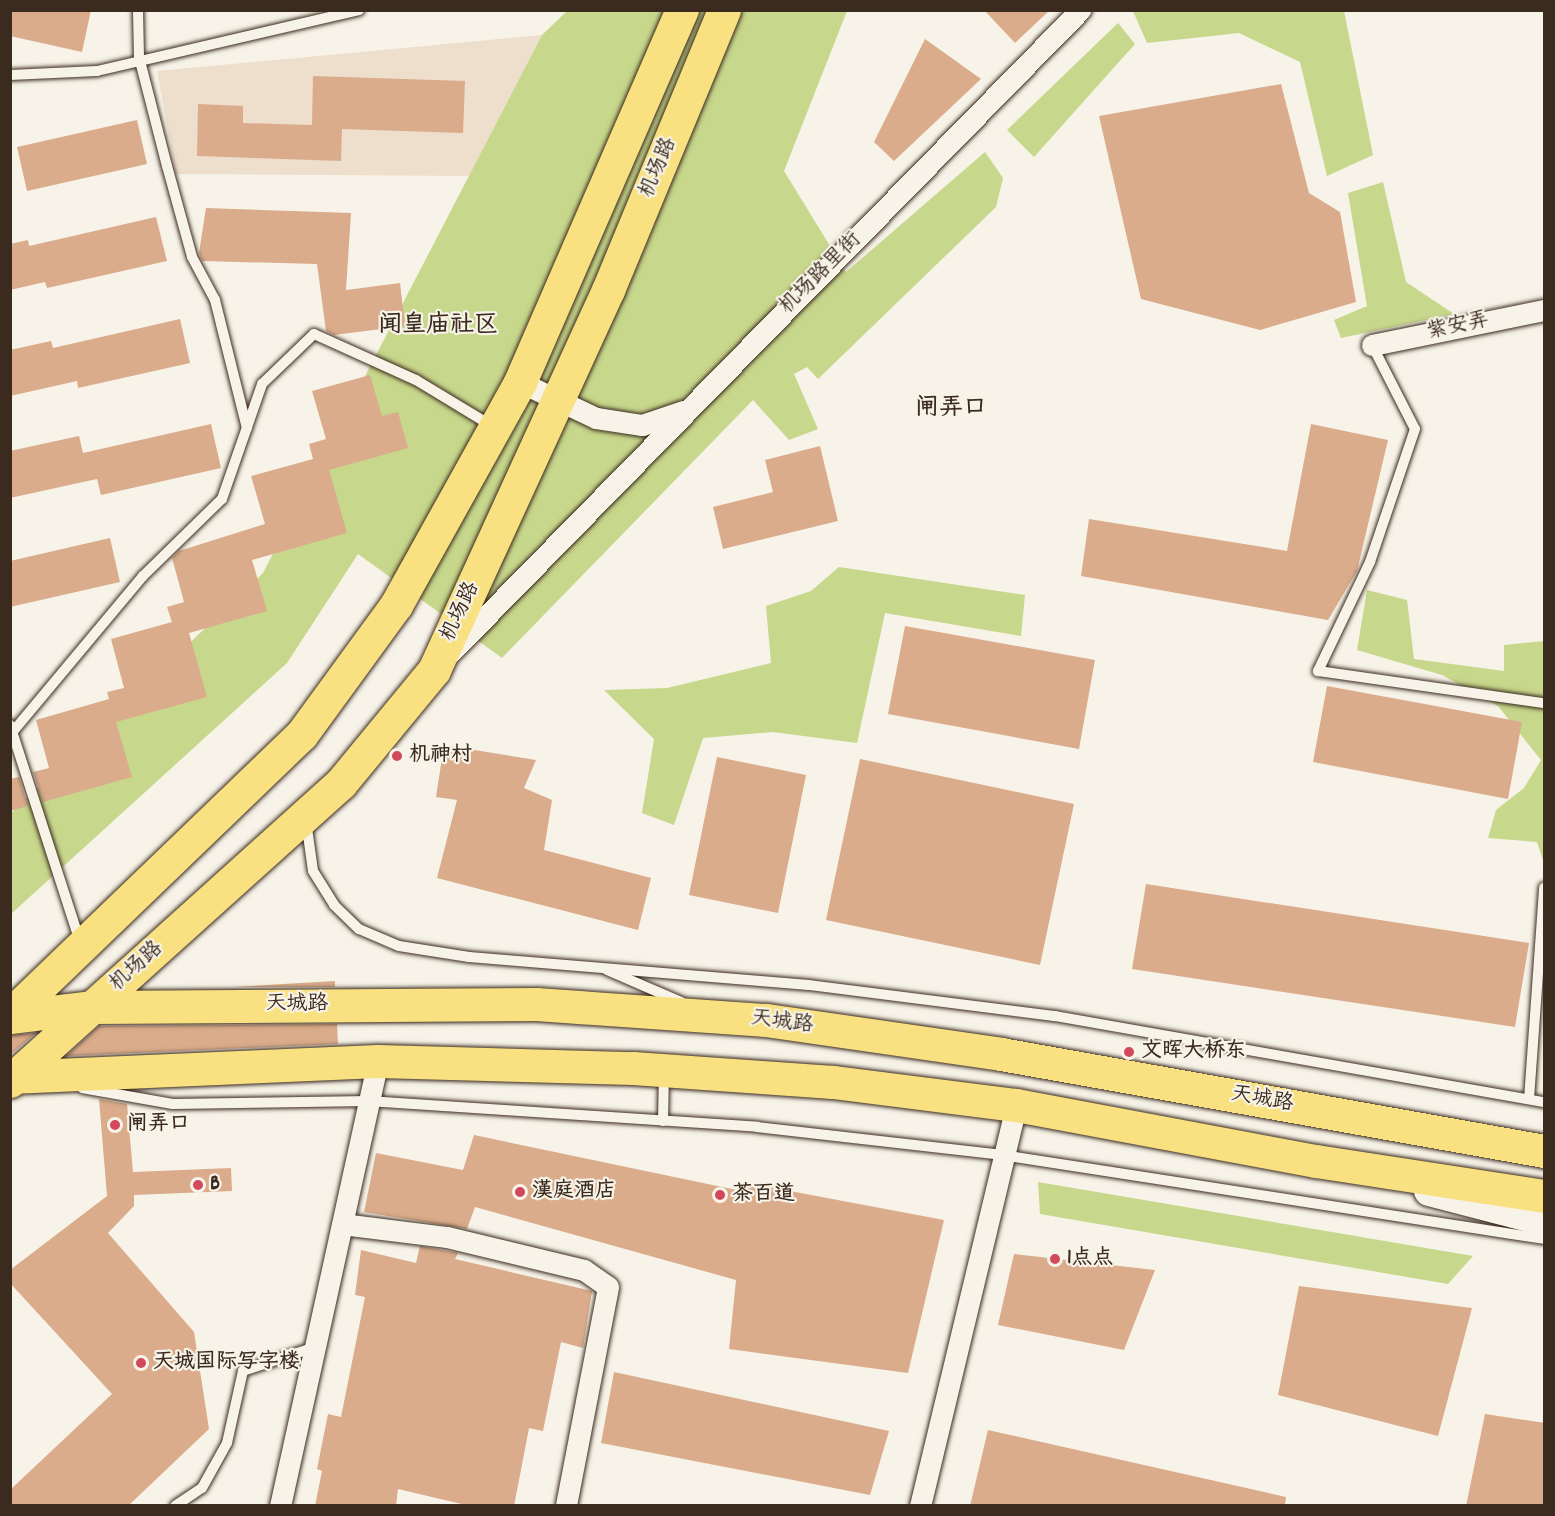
<!DOCTYPE html>
<html>
<head>
<meta charset="utf-8">
<style>
	body { margin:0 }
	#map { position:relative; width:1555px; height:1516px; overflow:hidden; background:#f7f3e8; font-family:Dekko,"LXGW WenKai TC",sans-serif }
	div>[style] { position:absolute }
	.built>* { inset:0; background:#eedecc }
	.green>* { inset:0; background:#c7d78b }
	.building>* { inset:0; background:#daac8b }
	.roads { filter:drop-shadow(0 0 2px #3b2a1e) drop-shadow(0 0 2px #3b2a1e) }
	.lane>* { height:10px; margin:-5px; padding:0 5px; transform-origin:5px; border-radius:5px; background:#f7f3e8 }
	.street>* { height:21px; margin:-10.5px; padding:0 10.5px; transform-origin:10.5px; border-radius:10.5px; background:#f7f3e8 }
	.secondary>* { height:30px; margin:-15px; padding:0 15px; transform-origin:15px; border-radius:15px; background:#f7f3e8 }
	.primary>* { height:33px; margin:-16.5px; padding:0 16.5px; transform-origin:16.5px; border-radius:16.5px; background:#f9e181 }
	.dots>* { width:16px; height:16px; translate:-50% -50%; box-sizing:border-box; border:3px solid #f7f3e8; border-radius:50% }
	span { translate:-50% -50%; white-space:nowrap; text-align:center; line-height:1.15; -webkit-text-stroke:4.5px #f7f3e8; paint-order:stroke }
	.street-label { font-size:21px; color:#3b2a1e }
	.poi-label { font-size:21px; color:#3b2a1e; font-weight:700 }
	.left { translate:0 -50%; text-align:left }
	.quarter-label { font-size:24px; color:#3b2a1e; font-weight:700 }
	.frame { position:absolute; inset:0; border:12px solid #3b2a1e; pointer-events:none }
</style>
</head>
<body>
<div id="map">
	<div class="built">
		<div style="clip-path:polygon(542px 35px,469px 176px,176px 174px,157px 71px)"></div>
	</div>
	<div class="green">
		<div style="clip-path:polygon(567px 11px,847px 11px,784px 171px,846px 272px,985px 152px,1003px 178px,996px 207px,818px 379px,807px 367px,794px 374px,818px 429px,789px 440px,753px 400px,502px 658px,358px 554px,287px 663px,11px 914px,11px 813px,263px 573px,542px 35px)"></div>
		<div style="clip-path:polygon(1133px 11px,1344px 11px,1373px 155px,1327px 176px,1300px 62px,1239px 33px,1147px 43px)"></div>
		<div style="clip-path:polygon(1118px 23px,1135px 44px,1034px 157px,1007px 130px)"></div>
		<div style="clip-path:polygon(1383px 182px,1406px 282px,1454px 314px,1341px 338px,1334px 320px,1367px 306px,1348px 193px)"></div>
		<div style="clip-path:polygon(839px 567px,1025px 595px,1021px 636px,885px 613px,857px 743px,773px 732px,703px 738px,674px 825px,642px 813px,654px 739px,604px 690px,667px 688px,771px 663px,766px 606px,811px 591px)"></div>
		<div style="clip-path:polygon(1367px 590px,1407px 600px,1414px 659px,1504px 671px,1504px 645px,1544px 641px,1544px 863px,1537px 842px,1488px 838px,1496px 810px,1524px 788px,1541px 760px,1498px 706px,1442px 675px,1357px 650px)"></div>
		<div style="clip-path:polygon(1038px 1182px,1473px 1256px,1448px 1284px,1040px 1214px)"></div>
	</div>
	<div class="building">
		<div style="clip-path:polygon(10px 10px,91px 10px,82px 52px,10px 36px)"></div>
		<div style="clip-path:polygon(984px 10px,1050px 10px,1015px 43px)"></div>
		<div style="clip-path:polygon(925px 39px,981px 79px,894px 161px,874px 142px)"></div>
		<div style="clip-path:polygon(313px 76px,465px 81px,463px 133px,342px 129px,341px 161px,197px 156px,198px 104px,243px 106px,243px 123px,312px 125px)"></div>
		<div style="clip-path:polygon(1281px 84px,1309px 193px,1340px 212px,1356px 302px,1260px 330px,1141px 299px,1099px 116px)"></div>
		<div style="clip-path:polygon(137px 120px,147px 164px,27px 191px,17px 147px)"></div>
		<div style="clip-path:polygon(206px 208px,351px 213px,346px 290px,400px 283px,405px 326px,334px 335px,326px 331px,317px 264px,202px 261px,199px 253px)"></div>
		<div style="clip-path:polygon(156px 217px,167px 261px,47px 288px,45px 282px,10px 290px,10px 244px,28px 240px,29px 246px)"></div>
		<div style="clip-path:polygon(180px 319px,190px 363px,78px 388px,77px 381px,10px 396px,10px 350px,51px 341px,53px 348px)"></div>
		<div style="clip-path:polygon(370px 375px,382px 416px,398px 412px,408px 448px,329px 470px,347px 533px,252px 560px,267px 611px,189px 633px,207px 697px,116px 722px,132px 777px,43px 802px,33px 772px,49px 768px,36px 720px,109px 699px,107px 692px,124px 688px,111px 639px,172px 622px,167px 607px,184px 602px,172px 558px,179px 551px,265px 524px,251px 476px,313px 459px,309px 444px,326px 439px,312px 391px)"></div>
		<div style="clip-path:polygon(211px 424px,221px 468px,101px 495px,97px 479px,10px 498px,10px 451px,79px 436px,83px 453px)"></div>
		<div style="clip-path:polygon(1311px 424px,1388px 440px,1357px 571px,1328px 620px,1081px 576px,1089px 519px,1287px 551px)"></div>
		<div style="clip-path:polygon(820px 446px,838px 521px,723px 549px,713px 507px,773px 492px,765px 460px)"></div>
		<div style="clip-path:polygon(110px 538px,120px 582px,10px 607px,10px 561px)"></div>
		<div style="clip-path:polygon(905px 626px,1095px 660px,1079px 749px,888px 714px)"></div>
		<div style="clip-path:polygon(1327px 686px,1522px 722px,1508px 799px,1313px 762px)"></div>
		<div style="clip-path:polygon(444px 745px,536px 760px,524px 788px,552px 800px,544px 850px,651px 878px,638px 930px,437px 878px,457px 800px,436px 797px)"></div>
		<div style="clip-path:polygon(717px 757px,806px 775px,778px 913px,689px 895px)"></div>
		<div style="clip-path:polygon(860px 759px,1074px 804px,1040px 965px,826px 920px)"></div>
		<div style="clip-path:polygon(19px 777px,28px 806px,10px 811px,10px 779px)"></div>
		<div style="clip-path:polygon(1146px 884px,1529px 943px,1515px 1027px,1132px 969px)"></div>
		<div style="clip-path:polygon(335px 981px,335px 987px,233px 987px)"></div>
		<div style="clip-path:polygon(337px 1024px,338px 1044px,66px 1056px,99px 1026px)"></div>
		<div style="clip-path:polygon(36px 1033px,10px 1055px,10px 1035px)"></div>
		<div style="clip-path:polygon(99px 1099px,127px 1104px,133px 1172px,231px 1168px,232px 1191px,134px 1195px,134px 1206px,108px 1233px,194px 1332px,209px 1429px,128px 1506px,10px 1506px,10px 1490px,112px 1394px,10px 1283px,10px 1270px,107px 1196px)"></div>
		<div style="clip-path:polygon(474px 1135px,746px 1192px,747px 1183px,944px 1220px,908px 1373px,729px 1349px,736px 1280px,475px 1207px,467px 1229px,364px 1212px,376px 1153px,463px 1170px)"></div>
		<div style="clip-path:polygon(420px 1246px,458px 1253px,455px 1259px,592px 1291px,583px 1348px,561px 1342px,543px 1431px,529px 1428px,514px 1506px,470px 1506px,398px 1489px,396px 1506px,315px 1506px,322px 1471px,317px 1469px,328px 1414px,341px 1417px,365px 1297px,355px 1295px,361px 1250px,416px 1263px)"></div>
		<div style="clip-path:polygon(1014px 1254px,1155px 1270px,1124px 1350px,998px 1325px)"></div>
		<div style="clip-path:polygon(1299px 1286px,1472px 1308px,1438px 1436px,1278px 1395px)"></div>
		<div style="clip-path:polygon(614px 1372px,889px 1431px,870px 1495px,601px 1443px)"></div>
		<div style="clip-path:polygon(1485px 1414px,1545px 1423px,1545px 1506px,1466px 1506px)"></div>
		<div style="clip-path:polygon(988px 1430px,1286px 1497px,1285px 1506px,970px 1506px)"></div>
	</div>
	<div class="roads">
		<div class="lane">
			<div style="left:138px;top:10px;width:47px;rotate:88.8deg"></div>
			<div style="left:139px;top:57px;width:113px;rotate:75.6deg"></div>
			<div style="left:167px;top:166px;width:94px;rotate:74.6deg"></div>
			<div style="left:192px;top:257px;width:49px;rotate:61.9deg"></div>
			<div style="left:215px;top:300px;width:132px;rotate:76deg"></div>
			<div style="left:10px;top:75px;width:87px;rotate:-2.6deg"></div>
			<div style="left:97px;top:71px;width:269px;rotate:-13.1deg"></div>
			<div style="left:1372px;top:345px;width:94px;rotate:62.9deg"></div>
			<div style="left:1415px;top:429px;width:140px;rotate:108.7deg"></div>
			<div style="left:1370px;top:562px;width:121px;rotate:115.5deg"></div>
			<div style="left:1318px;top:671px;width:228px;rotate:8.1deg"></div>
			<div style="left:10px;top:725px;width:228px;rotate:72.1deg"></div>
			<div style="left:10px;top:735px;width:207px;rotate:-50.1deg"></div>
			<div style="left:143px;top:576px;width:110px;rotate:-44.3deg"></div>
			<div style="left:222px;top:499px;width:122px;rotate:-70.8deg"></div>
			<div style="left:262px;top:384px;width:72px;rotate:-43.9deg"></div>
			<div style="left:314px;top:334px;width:112px;rotate:24.3deg"></div>
			<div style="left:416px;top:380px;width:89px;rotate:31.2deg"></div>
			<div style="left:306px;top:821px;width:50px;rotate:82deg"></div>
			<div style="left:313px;top:871px;width:40px;rotate:58deg"></div>
			<div style="left:334px;top:905px;width:35px;rotate:44deg"></div>
			<div style="left:359px;top:929px;width:43px;rotate:23deg"></div>
			<div style="left:399px;top:946px;width:71px;rotate:8.9deg"></div>
			<div style="left:469px;top:957px;width:341px;rotate:4.7deg"></div>
			<div style="left:809px;top:985px;width:248px;rotate:7.2deg"></div>
			<div style="left:1055px;top:1016px;width:497px;rotate:10deg"></div>
			<div style="left:607px;top:970px;width:81px;rotate:23.4deg"></div>
			<div style="left:82px;top:1088px;width:92px;rotate:10deg"></div>
			<div style="left:173px;top:1104px;width:196px;rotate:-0.9deg"></div>
			<div style="left:369px;top:1101px;width:389px;rotate:3.8deg"></div>
			<div style="left:757px;top:1127px;width:247px;rotate:6.5deg"></div>
			<div style="left:1002px;top:1155px;width:548px;rotate:8.81deg"></div>
			<div style="left:1529px;top:1099px;width:212px;rotate:-85.9deg"></div>
			<div style="left:663px;top:1121px;width:48px;rotate:-88.8deg"></div>
			<div style="left:175px;top:1506px;width:32px;rotate:-34deg"></div>
			<div style="left:202px;top:1488px;width:51px;rotate:-60.9deg"></div>
			<div style="left:227px;top:1443px;width:74px;rotate:-77.5deg"></div>
			<div style="left:243px;top:1371px;width:76px;rotate:-18.4deg"></div>
		</div>
		<div class="street">
			<div style="left:1372px;top:345px;width:176px;rotate:-11.5deg"></div>
			<div style="left:520px;top:382px;width:84px;rotate:25.3deg"></div>
			<div style="left:596px;top:418px;width:47px;rotate:8.7deg"></div>
			<div style="left:642px;top:425px;width:43px;rotate:-18.9deg"></div>
			<div style="left:449px;top:654px;width:902px;rotate:-45.58deg"></div>
			<div style="left:342px;top:1224px;width:106px;rotate:7.1deg"></div>
			<div style="left:447px;top:1237px;width:141px;rotate:13.5deg"></div>
			<div style="left:584px;top:1270px;width:29px;rotate:35deg"></div>
			<div style="left:608px;top:1287px;width:223px;rotate:100.9deg"></div>
			<div style="left:280px;top:1506px;width:456px;rotate:-77.6deg"></div>
			<div style="left:920px;top:1506px;width:412px;rotate:-76.5deg"></div>
		</div>
		<div class="secondary">
			<div style="left:1429px;top:1191px;width:119px;rotate:14.6deg"></div>
		</div>
		<div class="primary">
			<div style="left:10px;top:1015px;width:405px;rotate:-43.9deg"></div>
			<div style="left:302px;top:734px;width:160px;rotate:-53.9deg"></div>
			<div style="left:396px;top:605px;width:255px;rotate:-60.9deg"></div>
			<div style="left:520px;top:382px;width:406px;rotate:-66.5deg"></div>
			<div style="left:10px;top:1017px;width:84px;rotate:-6.9deg"></div>
			<div style="left:93px;top:1007px;width:443px;rotate:-0.4deg"></div>
			<div style="left:536px;top:1004px;width:231px;rotate:4deg"></div>
			<div style="left:766px;top:1020px;width:237px;rotate:8.2deg"></div>
			<div style="left:1001px;top:1054px;width:552px;rotate:10.13deg"></div>
			<div style="left:10px;top:1077px;width:368px;rotate:-2.5deg"></div>
			<div style="left:378px;top:1061px;width:255px;rotate:1.6deg"></div>
			<div style="left:633px;top:1068px;width:200px;rotate:4deg"></div>
			<div style="left:833px;top:1082px;width:184px;rotate:7.2deg"></div>
			<div style="left:1016px;top:1105px;width:305px;rotate:10.6deg"></div>
			<div style="left:1316px;top:1161px;width:231px;rotate:8.7deg"></div>
			<div style="left:10px;top:1081px;width:445px;rotate:-42deg"></div>
			<div style="left:341px;top:783px;width:146px;rotate:-50.5deg"></div>
			<div style="left:434px;top:670px;width:418px;rotate:-65.4deg"></div>
			<div style="left:608px;top:290px;width:303px;rotate:-67.5deg"></div>
		</div>
	</div>
	<div class="dots">
		<div style="left:397px;top:756px;background:#d1495b"></div>
		<div style="left:1129px;top:1052px;background:#d1495b"></div>
		<div style="left:115px;top:1125px;background:#d1495b"></div>
		<div style="left:198px;top:1185px;background:#d1495b"></div>
		<div style="left:520px;top:1192px;background:#d1495b"></div>
		<div style="left:720px;top:1195px;background:#d1495b"></div>
		<div style="left:1055px;top:1259px;background:#d1495b"></div>
		<div style="left:141px;top:1363px;background:#d1495b"></div>
	</div>
	<div class="street-label">
		<span style="left:659px;top:168px;rotate:-67deg">机场路</span>
		<span style="left:821px;top:274px;rotate:-45deg">机场路里街</span>
		<span style="left:1458px;top:327px;rotate:-12deg">紫安弄</span>
		<span style="left:461px;top:612px;rotate:-65deg">机场路</span>
		<span style="left:137px;top:967px;rotate:-42deg">机场路</span>
		<span style="left:297px;top:1005px">天城路</span>
		<span style="left:782px;top:1023px;rotate:7deg">天城路</span>
		<span style="left:1262px;top:1100px;rotate:10deg">天城路</span>
	</div>
	<div class="poi-label">
		<span class="left" style="left:409px;top:756px">机神村</span>
		<span class="left" style="left:1141px;top:1052px">文晖大桥东</span>
		<span class="left" style="left:127px;top:1125px">闸弄口</span>
		<span class="left" style="left:210px;top:1185px">B</span>
		<span class="left" style="left:532px;top:1192px">漢庭酒店</span>
		<span class="left" style="left:732px;top:1195px">茶百道</span>
		<span class="left" style="left:1067px;top:1259px">1点点</span>
		<span class="left" style="left:153px;top:1363px">天城国际写字楼</span>
	</div>
	<div class="quarter-label">
		<span style="left:438px;top:327px">闻皇庙社区</span>
		<span style="left:951px;top:410px">闸弄口</span>
	</div>
	<div class="frame"></div>
</div>
</body>
</html>
